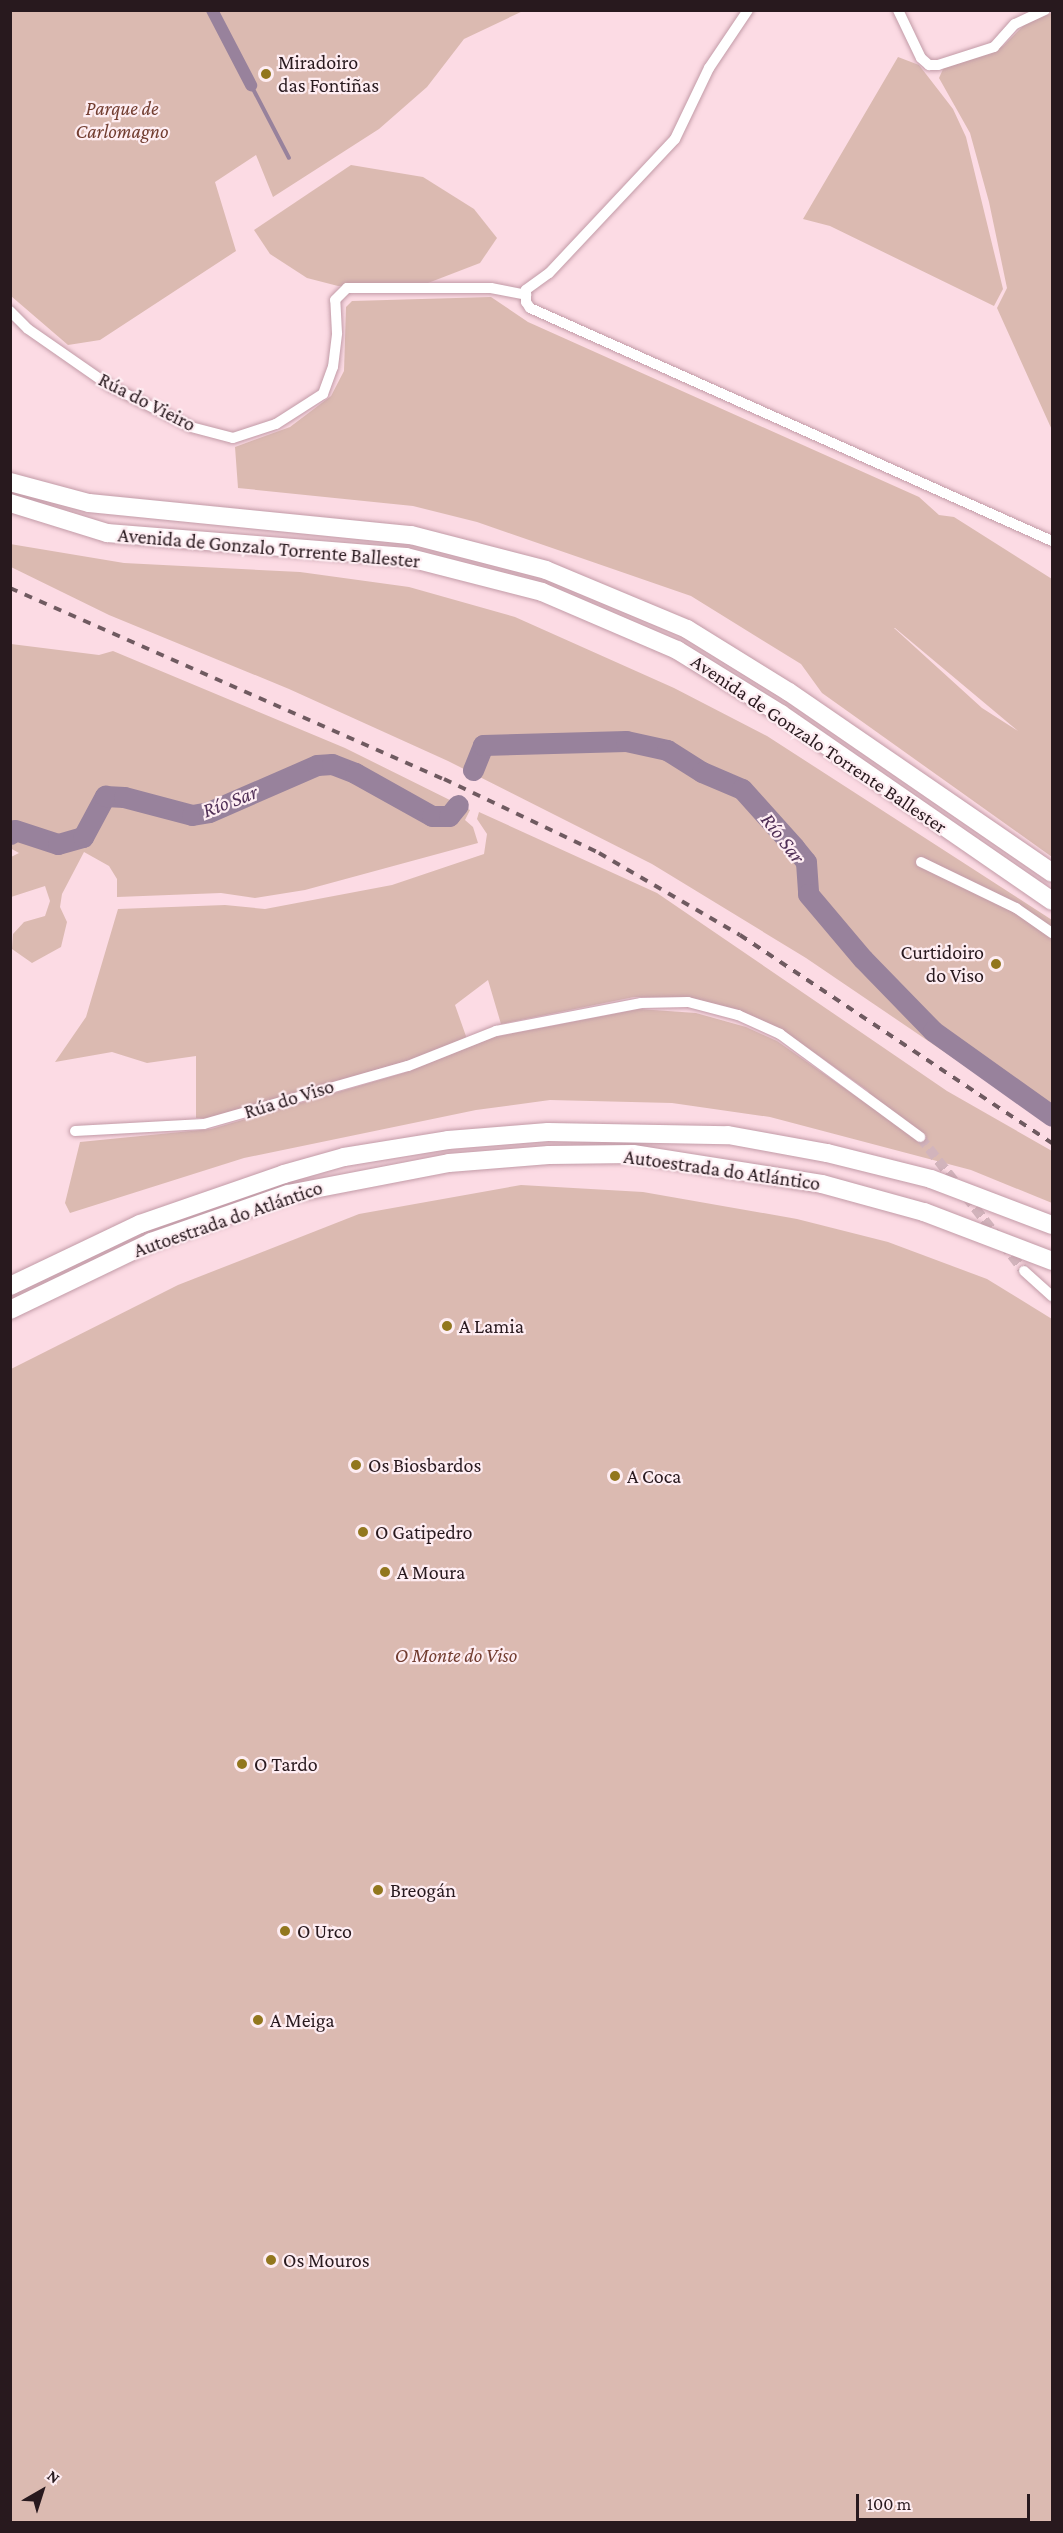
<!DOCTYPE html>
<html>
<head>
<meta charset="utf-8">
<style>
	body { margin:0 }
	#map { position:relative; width:1063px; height:2533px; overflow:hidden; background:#fcdbe4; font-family:"Crimson Pro",serif }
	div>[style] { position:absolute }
	.green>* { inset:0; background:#dbbab1 }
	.stream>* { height:4px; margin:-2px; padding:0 2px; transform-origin:2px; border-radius:2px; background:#98829c }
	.canal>* { height:12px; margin:-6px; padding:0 6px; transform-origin:6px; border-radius:6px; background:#98829c }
	.river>* { height:21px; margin:-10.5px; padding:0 10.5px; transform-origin:10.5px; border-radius:10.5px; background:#98829c }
	.street-tunnel>* { height:10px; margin-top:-5px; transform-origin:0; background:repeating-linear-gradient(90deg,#d2b4bc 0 10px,transparent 0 15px) }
	.roads { filter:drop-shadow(0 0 2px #c29ba7) drop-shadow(0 0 2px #c29ba7) }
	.street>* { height:10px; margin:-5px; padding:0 5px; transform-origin:5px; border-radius:5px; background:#fff }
	.highway>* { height:18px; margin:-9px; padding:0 9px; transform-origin:9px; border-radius:9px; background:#fff }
	.rail>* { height:4px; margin-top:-2px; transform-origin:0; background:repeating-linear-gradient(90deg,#6f5a60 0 8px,transparent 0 16px) }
	.dots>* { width:16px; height:16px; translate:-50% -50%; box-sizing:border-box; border:3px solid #feedf2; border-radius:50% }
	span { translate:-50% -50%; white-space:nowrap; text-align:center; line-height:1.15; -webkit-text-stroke:4.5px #feedf2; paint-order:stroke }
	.poi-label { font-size:20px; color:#28191e }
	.left { translate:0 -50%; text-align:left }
	.right { translate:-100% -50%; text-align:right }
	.park-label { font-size:20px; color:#723d30; font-style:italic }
	.street-label { font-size:20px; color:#28191e }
	.water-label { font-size:21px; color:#502f56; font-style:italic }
	.frame { position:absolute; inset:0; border:12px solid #28191e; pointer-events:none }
	.north { position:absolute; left:12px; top:2461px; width:60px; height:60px; -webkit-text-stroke:4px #feedf2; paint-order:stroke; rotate:39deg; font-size:16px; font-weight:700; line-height:24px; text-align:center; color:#28191e }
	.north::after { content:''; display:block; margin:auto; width:21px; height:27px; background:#28191e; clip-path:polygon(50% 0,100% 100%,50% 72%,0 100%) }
	.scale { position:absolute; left:856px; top:2494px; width:174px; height:27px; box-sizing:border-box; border:3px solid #28191e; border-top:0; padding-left:8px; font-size:18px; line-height:21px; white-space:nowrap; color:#28191e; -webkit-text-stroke:4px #feedf2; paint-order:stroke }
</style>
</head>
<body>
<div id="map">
	<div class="green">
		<div style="clip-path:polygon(11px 10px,523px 10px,523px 11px,464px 39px,427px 87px,379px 129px,273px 197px,256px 155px,215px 182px,236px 251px,100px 340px,68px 345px,11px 296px)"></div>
		<div style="clip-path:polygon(1052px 13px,1052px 430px,997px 308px,1007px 288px,989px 202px,970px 133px,939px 78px,944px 67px,1003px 46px,1026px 23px)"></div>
		<div style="clip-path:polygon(898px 57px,919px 65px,953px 109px,966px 137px,1003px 289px,994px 306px,830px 226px,803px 219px)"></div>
		<div style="clip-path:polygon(351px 165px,423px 177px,474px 209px,497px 238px,480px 263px,428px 283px,338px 286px,307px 278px,270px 254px,254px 230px)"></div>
		<div style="clip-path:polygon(evenodd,491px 297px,528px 322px,919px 497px,939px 515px,954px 517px,1052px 579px,1052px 857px,822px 693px,801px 664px,691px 596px,477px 522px,413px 506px,238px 488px,235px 447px,290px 427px,331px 396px,344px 371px,346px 307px,352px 301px,491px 297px,894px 628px,895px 628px,1018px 731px,982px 708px,894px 628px)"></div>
		<div style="clip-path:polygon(10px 544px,124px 563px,300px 572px,409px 587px,515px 617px,674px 688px,767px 736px,1052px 920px,1052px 1125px,806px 958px,652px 864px,448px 761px,289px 689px,109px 615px,11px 567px)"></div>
		<div style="clip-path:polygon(11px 644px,99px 655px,113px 651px,345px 748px,470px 810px,465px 820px,473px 827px,478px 843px,305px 890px,255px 898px,221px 893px,117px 897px,117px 879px,109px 866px,84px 852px,62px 894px,60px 907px,67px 922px,61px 947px,32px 963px,12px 949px,13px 934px,24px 922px,45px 916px,50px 901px,45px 886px,11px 897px,11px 857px,19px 853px,10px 848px)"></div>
		<div style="clip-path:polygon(479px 812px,657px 893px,947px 1091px,1052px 1151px,1052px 1203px,971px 1170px,770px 1117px,672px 1103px,550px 1100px,476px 1110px,244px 1158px,70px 1213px,65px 1203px,80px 1142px,211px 1129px,407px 1072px,494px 1037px,639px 1009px,696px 1013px,746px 1027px,777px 1041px,880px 1113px,868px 1091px,781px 1029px,736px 1009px,686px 997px,634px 997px,501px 1024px,488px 980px,455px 1005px,467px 1039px,410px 1060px,211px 1118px,196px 1118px,196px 1056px,147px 1063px,112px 1052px,55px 1062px,86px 1017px,118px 909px,225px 905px,265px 909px,392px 885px,484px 854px,487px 834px,477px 819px)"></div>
		<div style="clip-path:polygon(521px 1185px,643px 1192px,797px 1219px,888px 1242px,987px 1279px,1052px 1319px,1052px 2522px,11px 2522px,11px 1369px,178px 1285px,359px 1214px)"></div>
	</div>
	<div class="stream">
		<div style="left:251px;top:85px;width:82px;rotate:62.5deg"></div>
	</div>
	<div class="canal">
		<div style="left:212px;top:10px;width:85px;rotate:62.5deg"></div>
	</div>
	<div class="river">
		<div style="left:473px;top:770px;width:27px;rotate:-68deg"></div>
		<div style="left:483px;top:745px;width:143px;rotate:-1.6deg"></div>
		<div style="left:626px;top:741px;width:42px;rotate:12.4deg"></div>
		<div style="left:667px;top:750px;width:41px;rotate:32.2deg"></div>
		<div style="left:702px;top:772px;width:43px;rotate:23deg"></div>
		<div style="left:742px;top:789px;width:78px;rotate:48.1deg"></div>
		<div style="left:794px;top:847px;width:19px;rotate:51deg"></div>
		<div style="left:806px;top:862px;width:32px;rotate:86deg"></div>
		<div style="left:808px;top:894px;width:85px;rotate:49.8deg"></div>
		<div style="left:863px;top:959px;width:100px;rotate:45.8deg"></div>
		<div style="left:933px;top:1031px;width:146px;rotate:35.5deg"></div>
		<div style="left:10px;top:834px;width:6px;rotate:-39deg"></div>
		<div style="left:15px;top:830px;width:45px;rotate:18deg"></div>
		<div style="left:58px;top:844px;width:26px;rotate:-16deg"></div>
		<div style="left:83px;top:837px;width:47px;rotate:-61.8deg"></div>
		<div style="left:105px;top:796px;width:19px;rotate:3deg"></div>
		<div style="left:124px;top:797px;width:70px;rotate:14.8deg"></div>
		<div style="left:192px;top:815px;width:17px;rotate:-10deg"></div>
		<div style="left:209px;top:812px;width:118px;rotate:-23.5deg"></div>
		<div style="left:317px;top:765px;width:15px;rotate:-4deg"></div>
		<div style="left:332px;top:764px;width:25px;rotate:21deg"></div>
		<div style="left:355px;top:773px;width:88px;rotate:29.2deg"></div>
		<div style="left:432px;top:816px;width:17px"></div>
		<div style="left:449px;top:816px;width:14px;rotate:-51deg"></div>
	</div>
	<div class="street-tunnel">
		<div style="left:920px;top:1137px;width:170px;rotate:52.2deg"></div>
	</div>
	<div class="roads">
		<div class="street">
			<div style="left:748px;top:10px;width:70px;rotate:123.9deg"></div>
			<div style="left:709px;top:68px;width:79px;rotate:115.6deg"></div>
			<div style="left:675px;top:139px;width:184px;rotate:133.2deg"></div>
			<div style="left:549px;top:273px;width:29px;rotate:144deg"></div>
			<div style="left:526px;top:290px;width:12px;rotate:90deg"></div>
			<div style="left:526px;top:302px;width:7px;rotate:56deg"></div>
			<div style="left:530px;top:308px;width:572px;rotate:24.05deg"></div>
			<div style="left:898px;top:10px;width:53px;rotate:64.4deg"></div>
			<div style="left:921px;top:58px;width:11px;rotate:41deg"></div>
			<div style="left:929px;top:65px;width:9px"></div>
			<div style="left:938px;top:65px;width:59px;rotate:-17.8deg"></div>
			<div style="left:994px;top:47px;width:31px;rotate:-48deg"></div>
			<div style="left:1015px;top:24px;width:33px;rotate:-25deg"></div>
			<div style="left:10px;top:311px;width:25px;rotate:45deg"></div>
			<div style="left:28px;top:329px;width:100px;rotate:34.8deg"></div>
			<div style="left:110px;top:386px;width:91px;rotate:26.8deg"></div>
			<div style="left:191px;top:427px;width:43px;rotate:14.7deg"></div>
			<div style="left:233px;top:438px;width:45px;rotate:-18deg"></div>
			<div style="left:276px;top:424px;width:56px;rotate:-32.6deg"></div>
			<div style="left:323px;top:394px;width:29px;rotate:-70deg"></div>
			<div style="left:333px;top:367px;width:34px;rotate:-83deg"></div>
			<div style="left:337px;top:333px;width:33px;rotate:-93deg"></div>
			<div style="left:335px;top:300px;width:17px;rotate:-45deg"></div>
			<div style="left:347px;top:288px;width:144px"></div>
			<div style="left:491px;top:288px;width:36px;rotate:11deg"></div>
			<div style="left:921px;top:862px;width:106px;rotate:25.8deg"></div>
			<div style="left:1016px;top:908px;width:44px;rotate:34.8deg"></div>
			<div style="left:75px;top:1131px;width:129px;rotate:-3.1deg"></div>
			<div style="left:204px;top:1124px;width:212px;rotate:-15.9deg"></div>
			<div style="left:408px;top:1066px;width:95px;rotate:-21.7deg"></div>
			<div style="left:496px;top:1031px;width:148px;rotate:-10.9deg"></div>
			<div style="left:641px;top:1003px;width:47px;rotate:-1.2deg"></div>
			<div style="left:688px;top:1002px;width:52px;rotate:14.6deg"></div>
			<div style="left:738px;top:1015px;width:46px;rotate:24.3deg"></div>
			<div style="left:780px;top:1034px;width:174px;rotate:36.3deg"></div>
			<div style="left:1024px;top:1271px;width:38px;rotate:42deg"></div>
		</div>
		<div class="highway">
			<div style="left:10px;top:482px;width:82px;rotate:14.9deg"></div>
			<div style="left:89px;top:503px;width:324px;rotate:5.7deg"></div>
			<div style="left:411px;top:535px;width:139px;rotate:14.5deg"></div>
			<div style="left:546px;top:570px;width:153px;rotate:22.7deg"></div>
			<div style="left:687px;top:629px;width:120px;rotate:31.7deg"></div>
			<div style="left:789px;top:692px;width:319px;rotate:34.5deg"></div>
			<div style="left:10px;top:503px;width:102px;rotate:17.2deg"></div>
			<div style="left:107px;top:533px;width:300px;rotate:4.6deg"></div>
			<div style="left:406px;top:557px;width:140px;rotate:14.4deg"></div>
			<div style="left:542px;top:592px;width:147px;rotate:23.2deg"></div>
			<div style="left:677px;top:650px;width:122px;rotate:31.6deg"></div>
			<div style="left:781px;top:714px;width:329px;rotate:34.6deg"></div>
			<div style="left:10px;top:1286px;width:144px;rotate:-25.5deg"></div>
			<div style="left:140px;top:1224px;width:152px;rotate:-19.1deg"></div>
			<div style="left:284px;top:1174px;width:62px;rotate:-15.8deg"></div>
			<div style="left:344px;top:1157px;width:105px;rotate:-9.3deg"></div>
			<div style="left:448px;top:1140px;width:100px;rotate:-4.6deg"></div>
			<div style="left:548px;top:1132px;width:180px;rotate:1deg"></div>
			<div style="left:728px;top:1135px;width:101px;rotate:10.3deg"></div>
			<div style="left:827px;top:1153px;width:107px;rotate:14deg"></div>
			<div style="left:931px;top:1179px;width:129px;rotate:20.8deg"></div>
			<div style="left:10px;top:1310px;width:157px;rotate:-25.7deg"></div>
			<div style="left:151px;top:1242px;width:145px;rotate:-19.3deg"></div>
			<div style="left:288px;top:1194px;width:164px;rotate:-10.9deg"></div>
			<div style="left:449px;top:1163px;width:100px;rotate:-4.6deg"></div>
			<div style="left:549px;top:1155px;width:84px;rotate:-0.7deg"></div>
			<div style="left:633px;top:1154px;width:191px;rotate:9deg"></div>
			<div style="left:822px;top:1184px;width:106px;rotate:15.4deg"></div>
			<div style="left:924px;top:1212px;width:137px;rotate:20.9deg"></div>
		</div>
	</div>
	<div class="rail">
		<div style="left:10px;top:588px;width:474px;rotate:23.8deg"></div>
		<div style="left:444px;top:779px;width:172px;rotate:25.5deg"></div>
		<div style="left:599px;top:853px;width:163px;rotate:30.2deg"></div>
		<div style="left:740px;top:935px;width:375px;rotate:33.7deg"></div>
	</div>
	<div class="dots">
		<div style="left:266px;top:74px;background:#92771e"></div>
		<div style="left:996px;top:964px;background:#92771e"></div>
		<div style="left:447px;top:1326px;background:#92771e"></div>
		<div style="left:356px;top:1465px;background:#92771e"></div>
		<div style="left:615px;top:1476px;background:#92771e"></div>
		<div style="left:363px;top:1532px;background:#92771e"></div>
		<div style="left:385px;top:1572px;background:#92771e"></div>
		<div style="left:242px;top:1764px;background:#92771e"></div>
		<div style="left:378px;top:1890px;background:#92771e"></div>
		<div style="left:285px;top:1931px;background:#92771e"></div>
		<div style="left:258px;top:2020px;background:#92771e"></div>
		<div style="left:271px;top:2260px;background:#92771e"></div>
	</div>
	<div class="poi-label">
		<span class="left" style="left:278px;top:74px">Miradoiro<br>das Fontiñas</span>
		<span class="right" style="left:984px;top:964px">Curtidoiro<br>do Viso</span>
		<span class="left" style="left:459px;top:1326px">A Lamia</span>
		<span class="left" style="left:368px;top:1465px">Os Biosbardos</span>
		<span class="left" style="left:627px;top:1476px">A Coca</span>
		<span class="left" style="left:375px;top:1532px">O Gatipedro</span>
		<span class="left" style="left:397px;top:1572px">A Moura</span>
		<span class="left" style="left:254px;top:1764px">O Tardo</span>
		<span class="left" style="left:390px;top:1890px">Breogán</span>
		<span class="left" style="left:297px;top:1931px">O Urco</span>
		<span class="left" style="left:270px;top:2020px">A Meiga</span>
		<span class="left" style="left:283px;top:2260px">Os Mouros</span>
	</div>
	<div class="park-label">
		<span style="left:122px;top:120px">Parque de<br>Carlomagno</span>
		<span style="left:456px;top:1655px">O Monte do Viso</span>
	</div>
	<div class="street-label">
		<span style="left:147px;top:402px;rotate:27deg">Rúa do Vieiro</span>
		<span style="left:269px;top:548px;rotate:5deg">Avenida de Gonzalo Torrente Ballester</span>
		<span style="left:819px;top:744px;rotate:34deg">Avenida de Gonzalo Torrente Ballester</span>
		<span style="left:289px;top:1099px;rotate:-17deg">Rúa do Viso</span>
		<span style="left:722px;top:1170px;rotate:8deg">Autoestrada do Atlántico</span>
		<span style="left:228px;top:1219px;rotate:-19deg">Autoestrada do Atlántico</span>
	</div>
	<div class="water-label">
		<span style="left:230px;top:801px;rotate:-21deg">Río Sar</span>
		<span style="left:783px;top:838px;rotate:52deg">Río Sar</span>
	</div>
	<div class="frame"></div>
	<div class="north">N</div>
	<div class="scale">100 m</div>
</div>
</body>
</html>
